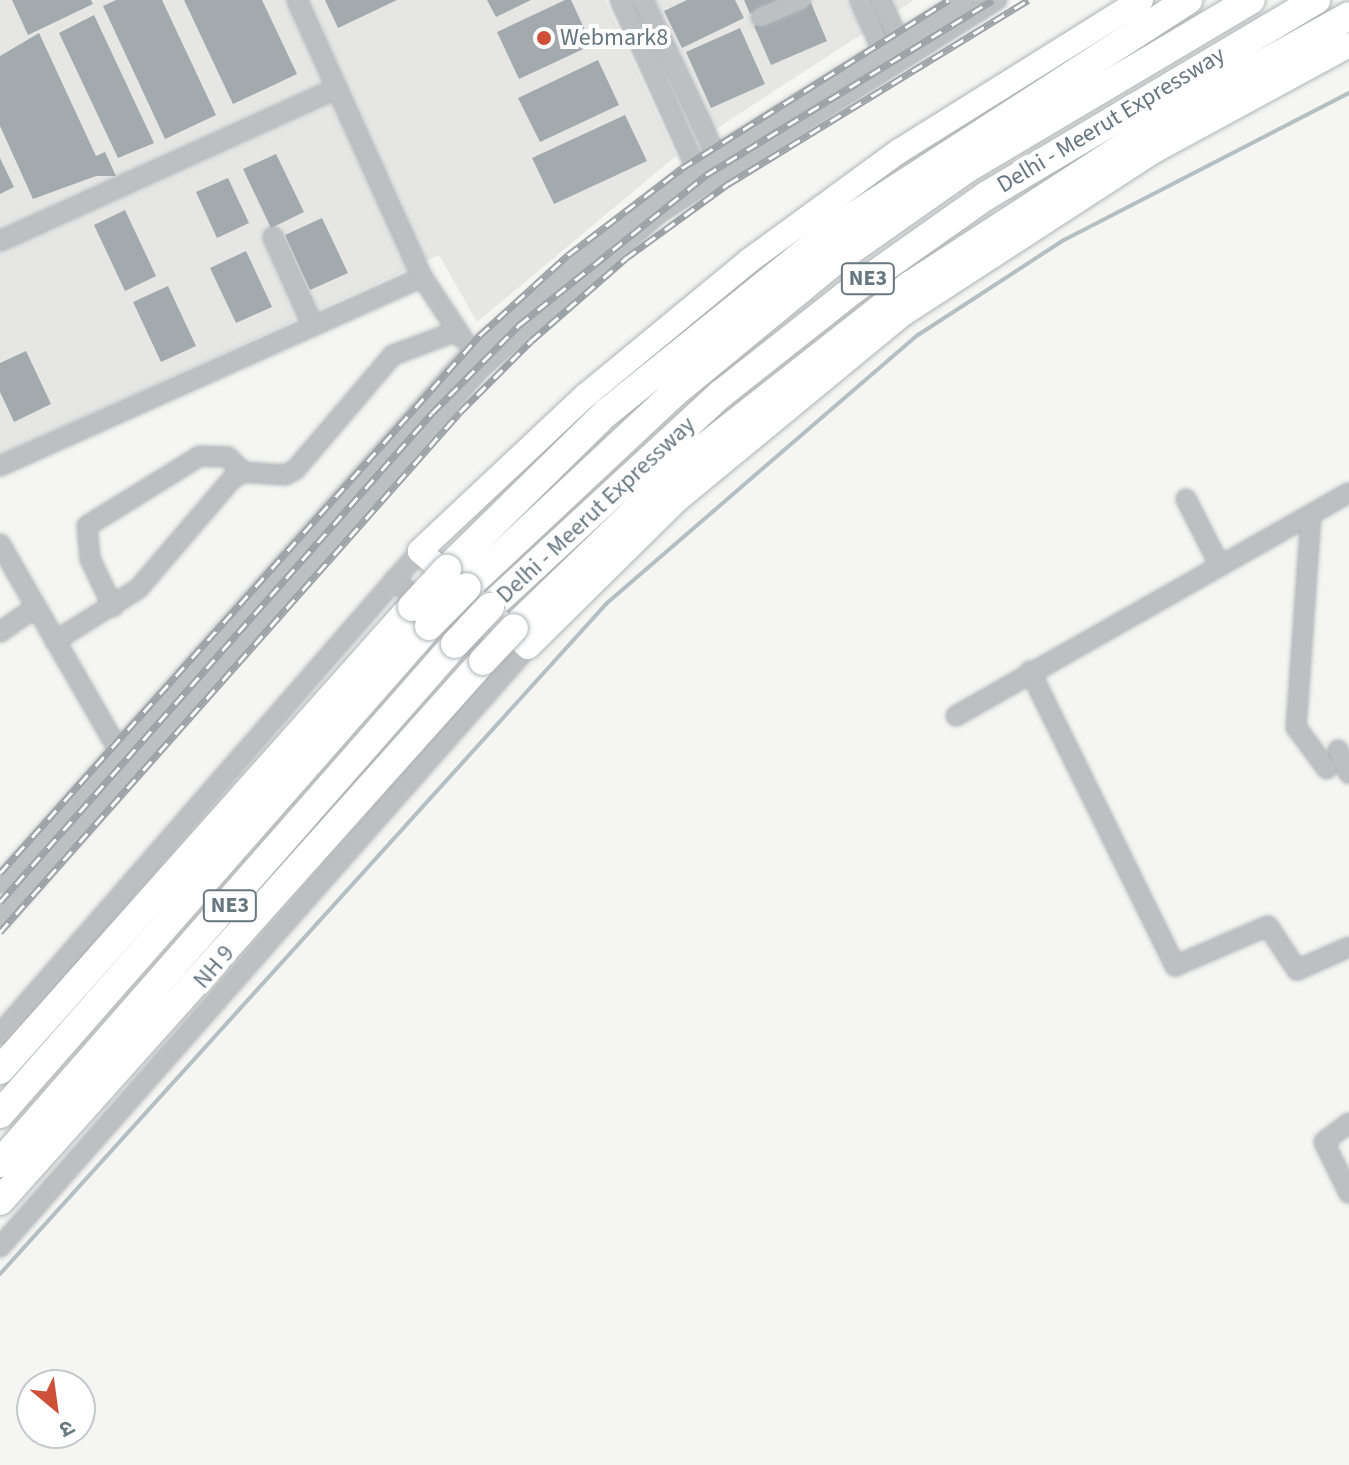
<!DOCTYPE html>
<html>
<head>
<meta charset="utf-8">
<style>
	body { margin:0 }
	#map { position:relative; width:1349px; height:1465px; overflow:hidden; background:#f5f5f2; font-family:"Source Sans 3","Noto Sans Devanagari",sans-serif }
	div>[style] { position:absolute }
	.built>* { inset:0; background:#e6e6e5 }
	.stream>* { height:4px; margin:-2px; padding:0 2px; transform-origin:2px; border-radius:2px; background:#b3bfc2 }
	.building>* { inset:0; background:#a2aaae }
	.roads { filter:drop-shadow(0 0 2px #aeb3b6) drop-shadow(0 0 2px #aeb3b6) }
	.minor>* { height:18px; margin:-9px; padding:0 9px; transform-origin:9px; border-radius:9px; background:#bcc0c3 }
	.major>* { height:24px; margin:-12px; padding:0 12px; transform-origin:12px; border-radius:12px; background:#fff }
	.highway>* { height:28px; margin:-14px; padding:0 14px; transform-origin:14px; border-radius:14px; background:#fff }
	.rail>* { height:7px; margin-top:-3.5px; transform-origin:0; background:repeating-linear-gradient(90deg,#fff 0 12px,#9ca3a7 0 24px); box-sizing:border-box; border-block:2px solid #9ca3a7 }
	.bridges { filter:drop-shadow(0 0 2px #aeb2b5) drop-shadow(0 0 2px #aeb2b5) }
	.highway-bridge>* { height:28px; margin:-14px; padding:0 14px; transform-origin:14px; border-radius:14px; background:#fff }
	.dots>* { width:22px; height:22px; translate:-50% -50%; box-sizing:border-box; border:4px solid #fff; border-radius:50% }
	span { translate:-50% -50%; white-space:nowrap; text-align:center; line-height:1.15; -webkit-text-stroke:8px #fff; paint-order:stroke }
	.shield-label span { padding:2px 6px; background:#fff; border:2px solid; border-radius:6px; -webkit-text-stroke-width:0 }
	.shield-label { font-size:22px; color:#677780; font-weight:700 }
	.poi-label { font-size:24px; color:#677780 }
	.left { translate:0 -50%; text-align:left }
	.street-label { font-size:24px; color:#677780 }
	.north { position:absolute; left:16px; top:1369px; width:80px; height:80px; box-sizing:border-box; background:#fff; border:2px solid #c2c9cc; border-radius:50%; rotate:151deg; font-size:22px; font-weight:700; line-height:32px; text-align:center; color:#677780 }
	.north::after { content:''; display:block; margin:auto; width:28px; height:36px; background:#cf5038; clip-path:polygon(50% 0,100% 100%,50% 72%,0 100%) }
</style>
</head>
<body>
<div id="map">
	<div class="built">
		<div style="clip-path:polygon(0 0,605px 0,676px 156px,477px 322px,439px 255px,0 455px)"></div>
		<div style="clip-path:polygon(654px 0,914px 0,713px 131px)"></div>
	</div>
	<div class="stream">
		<div style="left:0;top:1274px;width:905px;rotate:-47.87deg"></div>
		<div style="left:607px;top:603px;width:411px;rotate:-40.8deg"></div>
		<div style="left:918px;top:335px;width:174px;rotate:-33.1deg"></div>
		<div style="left:1064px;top:240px;width:321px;rotate:-27.3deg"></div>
	</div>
	<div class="building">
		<div style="clip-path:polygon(12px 0,91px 0,93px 4px,28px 35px)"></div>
		<div style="clip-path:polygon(116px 0,162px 0,216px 115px,165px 139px,103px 6px)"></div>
		<div style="clip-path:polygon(184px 0,262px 0,297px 74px,233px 104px)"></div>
		<div style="clip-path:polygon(325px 0,397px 0,338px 28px)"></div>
		<div style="clip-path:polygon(487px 0,531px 0,496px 17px)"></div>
		<div style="clip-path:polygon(565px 0,571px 0,592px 45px,519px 79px,497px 32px)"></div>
		<div style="clip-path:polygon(687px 0,735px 0,744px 18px,682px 48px,664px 11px)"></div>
		<div style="clip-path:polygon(744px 0,781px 0,750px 14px)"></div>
		<div style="clip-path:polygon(811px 3px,827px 41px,771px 65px,754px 26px)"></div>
		<div style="clip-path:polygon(94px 15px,154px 143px,118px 158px,59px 33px)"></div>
		<div style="clip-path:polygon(740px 28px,765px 84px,711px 108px,686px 52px)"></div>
		<div style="clip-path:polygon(39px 33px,96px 156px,105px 152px,116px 176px,96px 176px,33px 199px,0 126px,0 56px)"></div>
		<div style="clip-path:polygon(598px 60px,619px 105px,540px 142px,518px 98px)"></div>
		<div style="clip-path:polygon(625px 115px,647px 161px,554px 204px,532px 158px)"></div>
		<div style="clip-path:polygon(276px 154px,304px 212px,271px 228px,243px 169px)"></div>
		<div style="clip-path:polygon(0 158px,14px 187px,0 194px)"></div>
		<div style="clip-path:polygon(228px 178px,249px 223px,217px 238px,196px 192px)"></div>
		<div style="clip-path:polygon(125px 210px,156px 276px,125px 291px,94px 225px)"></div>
		<div style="clip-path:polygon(322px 218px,348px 273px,310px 290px,285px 235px)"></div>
		<div style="clip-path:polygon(246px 251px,272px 307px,236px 323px,210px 268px)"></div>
		<div style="clip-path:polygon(168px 286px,196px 346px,161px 362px,133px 302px)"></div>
		<div style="clip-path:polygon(26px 351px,51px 404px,14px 422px,0 392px,0 363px)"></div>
	</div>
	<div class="roads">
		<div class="minor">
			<div style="left:297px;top:0;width:304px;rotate:65.7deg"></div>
			<div style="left:422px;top:277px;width:74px;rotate:56.5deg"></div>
			<div style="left:620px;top:0;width:194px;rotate:65.7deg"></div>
			<div style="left:643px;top:0;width:181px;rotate:64.8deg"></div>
			<div style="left:860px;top:0;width:62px;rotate:66.3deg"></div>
			<div style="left:880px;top:0;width:53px;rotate:64.4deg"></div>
			<div style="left:761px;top:17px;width:43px;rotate:-23deg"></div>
			<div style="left:273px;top:237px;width:98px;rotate:65.8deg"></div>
			<div style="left:0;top:241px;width:370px;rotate:-24.4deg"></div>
			<div style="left:0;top:466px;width:462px;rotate:-24.1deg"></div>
			<div style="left:1186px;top:499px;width:75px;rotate:63.1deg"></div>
			<div style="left:1311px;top:515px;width:213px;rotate:94deg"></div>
			<div style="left:1296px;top:727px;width:52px;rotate:53.6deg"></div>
			<div style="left:0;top:544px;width:245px;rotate:60.1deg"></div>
			<div style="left:394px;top:580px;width:129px;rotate:39deg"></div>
			<div style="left:113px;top:607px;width:53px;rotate:-115.6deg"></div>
			<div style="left:90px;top:559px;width:33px;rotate:-95deg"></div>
			<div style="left:87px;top:526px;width:133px;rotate:-31.8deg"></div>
			<div style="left:200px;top:456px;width:28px;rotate:2deg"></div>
			<div style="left:228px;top:457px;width:21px;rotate:45deg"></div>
			<div style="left:0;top:632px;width:44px;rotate:-34.8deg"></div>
			<div style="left:55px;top:641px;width:98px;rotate:-32.1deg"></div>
			<div style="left:138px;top:589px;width:145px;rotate:-49.5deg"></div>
			<div style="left:232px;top:479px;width:13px;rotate:-32deg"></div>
			<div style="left:243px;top:472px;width:42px;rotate:4.1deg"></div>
			<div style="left:285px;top:475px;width:11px;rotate:-27deg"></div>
			<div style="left:295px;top:470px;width:151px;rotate:-49.6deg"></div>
			<div style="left:393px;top:355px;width:68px;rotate:-20.6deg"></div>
			<div style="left:1030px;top:671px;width:329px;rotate:63.8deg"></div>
			<div style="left:1175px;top:966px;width:101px;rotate:-23.3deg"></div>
			<div style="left:1268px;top:926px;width:53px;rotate:56.6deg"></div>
			<div style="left:1297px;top:970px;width:57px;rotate:-23.9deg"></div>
			<div style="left:956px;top:716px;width:452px;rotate:-29.6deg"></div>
			<div style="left:1338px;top:750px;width:26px;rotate:65deg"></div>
			<div style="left:0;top:884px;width:711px;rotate:-48.42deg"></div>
			<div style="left:472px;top:352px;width:289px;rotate:-39.5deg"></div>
			<div style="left:695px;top:168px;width:317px;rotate:-32deg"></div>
			<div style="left:0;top:919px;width:730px;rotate:-48.89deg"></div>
			<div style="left:480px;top:369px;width:236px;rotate:-41deg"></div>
			<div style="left:658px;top:214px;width:401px;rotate:-32.3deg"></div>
			<div style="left:0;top:1034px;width:640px;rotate:-48.99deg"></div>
			<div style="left:1349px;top:1123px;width:31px;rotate:143deg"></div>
			<div style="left:1324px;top:1142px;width:57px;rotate:63.9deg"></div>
			<div style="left:0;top:1247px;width:799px;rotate:-48.65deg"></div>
		</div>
		<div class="major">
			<div style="left:1141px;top:0;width:285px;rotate:148deg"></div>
			<div style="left:899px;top:151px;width:185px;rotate:143.8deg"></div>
			<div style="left:750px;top:260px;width:212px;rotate:140.5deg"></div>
			<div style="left:586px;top:395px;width:228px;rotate:136.8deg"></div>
			<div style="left:420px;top:551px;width:144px;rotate:41.6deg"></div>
			<div style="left:528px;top:647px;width:209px;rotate:-44.6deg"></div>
			<div style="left:677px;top:500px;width:293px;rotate:-39.5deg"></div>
			<div style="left:903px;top:314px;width:302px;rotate:-33deg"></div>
			<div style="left:1156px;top:150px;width:220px;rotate:-28.5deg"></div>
		</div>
		<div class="highway">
			<div style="left:447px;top:569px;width:223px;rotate:-44.5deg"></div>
			<div style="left:606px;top:413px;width:293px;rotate:-38.9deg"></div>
			<div style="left:834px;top:229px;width:422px;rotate:-32.9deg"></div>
			<div style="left:467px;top:587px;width:284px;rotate:-43.1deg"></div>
			<div style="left:674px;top:393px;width:203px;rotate:-39.4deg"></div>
			<div style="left:831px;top:264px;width:165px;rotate:-35.1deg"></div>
			<div style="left:966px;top:169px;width:331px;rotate:-30.7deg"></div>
			<div style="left:490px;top:607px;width:314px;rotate:-42.7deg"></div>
			<div style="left:721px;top:394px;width:169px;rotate:-38.3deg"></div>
			<div style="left:854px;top:289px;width:161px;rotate:-35.2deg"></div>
			<div style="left:986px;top:196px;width:384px;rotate:-30.7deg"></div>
			<div style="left:514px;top:628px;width:240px;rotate:-44deg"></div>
			<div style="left:687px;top:461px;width:283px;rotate:-38.2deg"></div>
			<div style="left:909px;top:286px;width:325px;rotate:-33deg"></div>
			<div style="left:1182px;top:109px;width:191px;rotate:-29.1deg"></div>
			<div style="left:0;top:1070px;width:620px;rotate:-48.34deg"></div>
			<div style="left:0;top:1114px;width:650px;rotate:-48.68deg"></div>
			<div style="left:0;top:1163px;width:690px;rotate:-48.76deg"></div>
			<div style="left:0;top:1201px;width:724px;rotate:-48.19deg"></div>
		</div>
	</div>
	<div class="rail">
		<div style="left:0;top:873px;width:721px;rotate:-48.26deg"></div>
		<div style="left:480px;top:335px;width:119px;rotate:-42.3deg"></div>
		<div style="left:568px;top:255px;width:143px;rotate:-37.3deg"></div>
		<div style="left:682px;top:168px;width:315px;rotate:-32.2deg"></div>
		<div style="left:0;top:902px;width:652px;rotate:-48.54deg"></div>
		<div style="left:432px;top:413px;width:124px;rotate:-45.3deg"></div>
		<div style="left:519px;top:325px;width:240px;rotate:-38.7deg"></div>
		<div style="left:706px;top:175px;width:336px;rotate:-31.4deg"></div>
		<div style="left:0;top:932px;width:694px;rotate:-48.5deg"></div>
		<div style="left:460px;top:412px;width:100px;rotate:-45deg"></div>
		<div style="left:531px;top:341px;width:126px;rotate:-41.1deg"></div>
		<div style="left:626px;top:258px;width:126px;rotate:-36deg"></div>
		<div style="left:728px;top:184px;width:352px;rotate:-31.5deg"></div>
	</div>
	<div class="bridges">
		<div class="highway-bridge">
			<div style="left:412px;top:607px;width:52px;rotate:-47.4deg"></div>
			<div style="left:429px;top:626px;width:54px;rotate:-45.7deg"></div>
			<div style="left:455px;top:644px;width:51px;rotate:-46.6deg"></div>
			<div style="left:483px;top:661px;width:45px;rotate:-46.8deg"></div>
		</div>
	</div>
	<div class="dots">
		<div style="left:544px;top:38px;background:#cf5038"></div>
	</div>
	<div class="shield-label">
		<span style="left:868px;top:279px">NE3</span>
		<span style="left:230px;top:906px">NE3</span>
	</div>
	<div class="poi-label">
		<span class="left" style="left:560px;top:38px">Webmark8</span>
	</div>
	<div class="street-label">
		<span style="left:1111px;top:120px;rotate:-31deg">Delhi - Meerut Expressway</span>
		<span style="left:596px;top:510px;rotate:-43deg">Delhi - Meerut Expressway</span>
		<span style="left:214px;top:967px;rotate:-49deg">NH 9</span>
	</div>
	<div class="north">उ</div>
</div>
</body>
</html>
